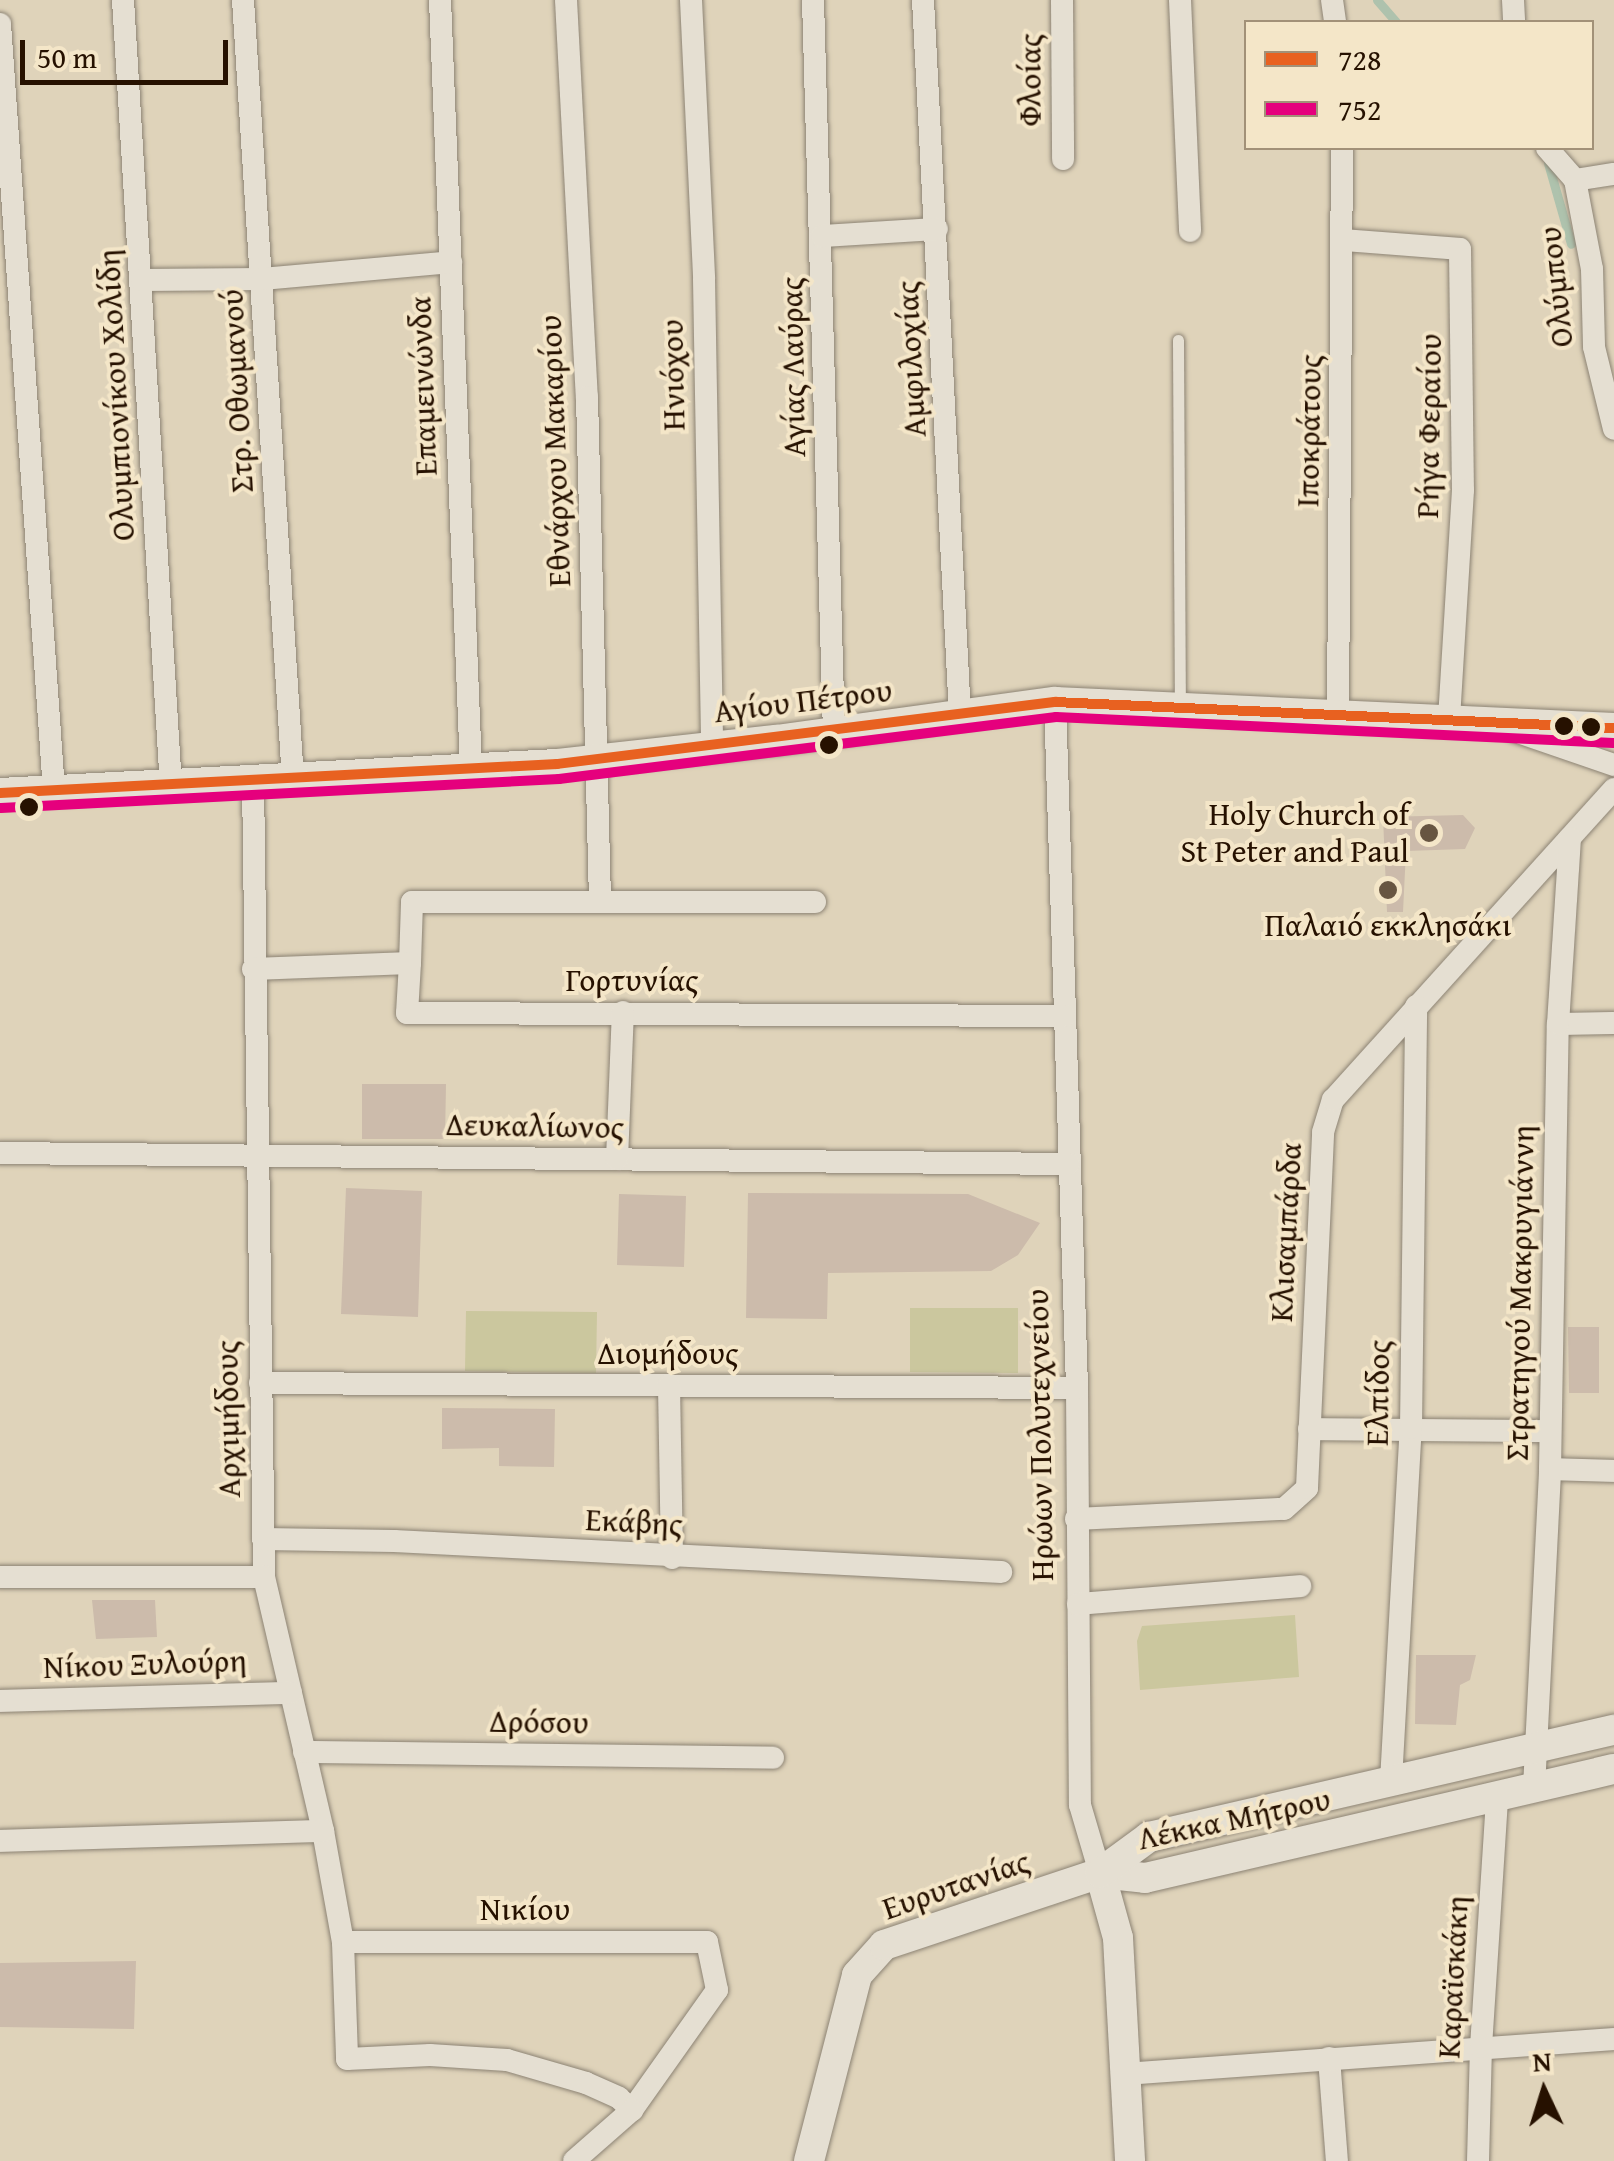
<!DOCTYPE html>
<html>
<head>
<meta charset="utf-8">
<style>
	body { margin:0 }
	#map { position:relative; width:1614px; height:2161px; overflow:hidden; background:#dfd3ba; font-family:"Gentium Book Plus",serif }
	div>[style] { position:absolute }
	.green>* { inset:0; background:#cbc79e }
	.stream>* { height:9px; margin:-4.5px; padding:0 4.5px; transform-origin:4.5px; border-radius:4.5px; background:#aec2ad }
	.building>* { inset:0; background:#ccbbab }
	.roads { filter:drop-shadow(0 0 2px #8c8374) drop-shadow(0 0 2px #8c8374) }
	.lane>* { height:11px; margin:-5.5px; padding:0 5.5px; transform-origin:5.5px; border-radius:5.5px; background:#e5dfd2 }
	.street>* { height:22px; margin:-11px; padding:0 11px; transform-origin:11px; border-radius:11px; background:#e5dfd2 }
	.secondary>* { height:30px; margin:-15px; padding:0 15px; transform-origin:15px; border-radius:15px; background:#e5dfd2 }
	.bus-1>* { height:10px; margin:-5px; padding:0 5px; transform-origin:5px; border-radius:5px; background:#e86120 }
	.bus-2>* { height:10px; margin:-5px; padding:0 5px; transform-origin:5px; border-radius:5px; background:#e5007d }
	.dots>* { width:28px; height:28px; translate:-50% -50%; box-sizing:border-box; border:5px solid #f4e6c8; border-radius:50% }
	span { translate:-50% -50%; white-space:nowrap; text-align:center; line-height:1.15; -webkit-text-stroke:8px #f4e6c8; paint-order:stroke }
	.street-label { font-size:32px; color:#261100 }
	.poi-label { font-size:32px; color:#261100 }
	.right { translate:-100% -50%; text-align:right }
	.legend { position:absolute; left:1244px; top:20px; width:350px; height:130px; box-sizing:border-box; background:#f4e6c8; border:2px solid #a29178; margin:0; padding:12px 18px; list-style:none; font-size:30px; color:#261100 }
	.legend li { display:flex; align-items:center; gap:20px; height:50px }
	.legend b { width:50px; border:2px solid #a29178 }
	.north { position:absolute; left:1494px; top:2041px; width:100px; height:100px; -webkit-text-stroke:8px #f4e6c8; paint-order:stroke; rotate:356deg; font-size:28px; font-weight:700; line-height:40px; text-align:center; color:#261100 }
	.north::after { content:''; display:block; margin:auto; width:35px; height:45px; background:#261100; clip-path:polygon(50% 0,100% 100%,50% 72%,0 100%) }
	.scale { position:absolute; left:20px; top:40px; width:208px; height:45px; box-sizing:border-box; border:5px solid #261100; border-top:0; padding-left:12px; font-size:30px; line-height:35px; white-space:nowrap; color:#261100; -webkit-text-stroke:8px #f4e6c8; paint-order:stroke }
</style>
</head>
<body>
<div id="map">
	<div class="green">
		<div style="clip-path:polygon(910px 1308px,1018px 1308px,1018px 1373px,910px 1372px)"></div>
		<div style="clip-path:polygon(466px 1311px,597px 1312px,596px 1373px,465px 1371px)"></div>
		<div style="clip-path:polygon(1295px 1615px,1299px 1677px,1140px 1690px,1137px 1641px,1142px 1626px)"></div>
	</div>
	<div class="stream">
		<div style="left:1377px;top:0;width:29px;rotate:49deg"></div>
		<div style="left:1548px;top:163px;width:84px;rotate:74.1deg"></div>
	</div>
	<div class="building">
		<div style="clip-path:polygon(1463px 815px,1475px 828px,1465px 849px,1406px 851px,1403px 912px,1387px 912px,1383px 817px)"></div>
		<div style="clip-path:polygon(362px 1084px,446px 1084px,445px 1139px,362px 1139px)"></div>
		<div style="clip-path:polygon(346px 1188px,422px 1191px,418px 1317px,341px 1314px)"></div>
		<div style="clip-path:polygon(748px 1193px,968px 1194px,1040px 1223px,1018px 1255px,991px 1271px,828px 1273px,827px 1319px,746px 1318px)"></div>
		<div style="clip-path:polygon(619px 1194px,686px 1196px,684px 1267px,617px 1265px)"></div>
		<div style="clip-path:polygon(1568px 1327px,1599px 1327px,1599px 1393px,1569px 1393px)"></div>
		<div style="clip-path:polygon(442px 1408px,555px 1409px,554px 1467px,499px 1466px,499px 1448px,442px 1449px)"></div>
		<div style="clip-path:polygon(92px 1600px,155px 1600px,157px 1637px,96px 1639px)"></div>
		<div style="clip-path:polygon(1416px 1655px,1476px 1655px,1470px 1680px,1460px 1685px,1456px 1725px,1415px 1724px)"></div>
		<div style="clip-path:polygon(136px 1961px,134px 2029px,0 2027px,0 1963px)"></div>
	</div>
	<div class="roads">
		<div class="lane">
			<div style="left:1178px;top:340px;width:367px;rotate:89.7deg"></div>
		</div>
		<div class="street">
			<div style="left:123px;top:0;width:788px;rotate:86.51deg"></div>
			<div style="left:243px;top:0;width:781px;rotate:86.33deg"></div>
			<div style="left:440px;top:0;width:770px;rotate:87.69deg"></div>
			<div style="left:566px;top:0;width:398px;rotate:87deg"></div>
			<div style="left:587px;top:397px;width:503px;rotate:88.52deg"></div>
			<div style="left:691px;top:0;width:279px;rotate:87.3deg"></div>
			<div style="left:704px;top:279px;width:469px;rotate:89deg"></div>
			<div style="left:813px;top:0;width:733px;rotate:88.36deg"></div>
			<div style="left:923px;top:0;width:716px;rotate:87.04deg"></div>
			<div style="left:1062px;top:0;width:159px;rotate:89.6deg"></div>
			<div style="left:1180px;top:0;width:231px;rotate:87.5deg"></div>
			<div style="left:1332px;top:0;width:22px;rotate:82deg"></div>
			<div style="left:1513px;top:0;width:22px;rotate:87deg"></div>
			<div style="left:0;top:24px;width:769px;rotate:85.97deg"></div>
			<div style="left:1547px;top:148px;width:43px;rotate:48.8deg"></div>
			<div style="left:1575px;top:180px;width:91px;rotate:79.2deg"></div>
			<div style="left:1592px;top:269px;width:78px;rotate:88.5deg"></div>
			<div style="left:1594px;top:347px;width:84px;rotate:76.3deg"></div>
			<div style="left:1575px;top:180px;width:39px;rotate:-9deg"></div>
			<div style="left:822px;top:236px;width:115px;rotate:-3.5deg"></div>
			<div style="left:1343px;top:240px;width:117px;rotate:4.4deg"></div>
			<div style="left:1460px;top:249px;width:241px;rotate:89.3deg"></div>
			<div style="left:1463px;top:490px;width:231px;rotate:93.5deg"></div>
			<div style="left:1449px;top:721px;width:11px;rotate:5deg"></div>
			<div style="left:142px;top:280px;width:120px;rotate:-0.5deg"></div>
			<div style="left:262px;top:279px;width:190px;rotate:-5.1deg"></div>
			<div style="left:1055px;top:702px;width:686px;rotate:88.16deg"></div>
			<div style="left:1077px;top:1388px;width:417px;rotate:89.6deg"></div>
			<div style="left:1080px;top:1805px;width:71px;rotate:73.6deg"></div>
			<div style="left:1338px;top:715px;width:567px;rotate:-89.6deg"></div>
			<div style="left:1512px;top:730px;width:108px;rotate:18.9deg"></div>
			<div style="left:253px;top:780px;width:797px;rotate:89.21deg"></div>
			<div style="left:264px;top:1577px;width:261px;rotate:76.9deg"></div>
			<div style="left:323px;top:1831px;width:113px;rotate:79.8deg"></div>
			<div style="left:343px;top:1942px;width:117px;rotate:88deg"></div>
			<div style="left:347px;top:2059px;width:83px;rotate:-2.8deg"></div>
			<div style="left:430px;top:2055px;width:77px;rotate:3.7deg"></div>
			<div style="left:507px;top:2060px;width:82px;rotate:16.2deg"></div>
			<div style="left:586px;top:2083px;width:36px;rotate:24deg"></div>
			<div style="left:619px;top:2098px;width:18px;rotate:43deg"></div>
			<div style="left:410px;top:963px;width:61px;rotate:-88.1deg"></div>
			<div style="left:412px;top:902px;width:403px"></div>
			<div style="left:253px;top:969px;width:157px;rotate:-2.2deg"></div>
			<div style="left:410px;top:963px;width:50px;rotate:93.4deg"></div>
			<div style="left:407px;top:1013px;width:657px;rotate:0.26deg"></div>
			<div style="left:1558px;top:1024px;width:56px;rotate:-1deg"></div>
			<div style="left:0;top:1153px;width:1069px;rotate:0.59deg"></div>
			<div style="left:617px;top:1159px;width:147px;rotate:-87.7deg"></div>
			<div style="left:260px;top:1383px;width:817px;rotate:0.35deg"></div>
			<div style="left:669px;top:1386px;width:172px;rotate:89deg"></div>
			<div style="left:1309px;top:1429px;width:241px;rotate:0.5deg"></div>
			<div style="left:1550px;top:1469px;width:64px;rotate:1.8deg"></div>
			<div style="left:1076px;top:1519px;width:208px;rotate:-2.8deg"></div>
			<div style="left:1284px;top:1509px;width:31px;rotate:-42deg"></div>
			<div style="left:1307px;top:1488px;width:356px;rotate:-87.4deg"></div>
			<div style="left:1323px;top:1132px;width:34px;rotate:-73deg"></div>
			<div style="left:1333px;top:1100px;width:419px;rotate:-47.9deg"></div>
			<div style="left:263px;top:1539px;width:131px;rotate:0.9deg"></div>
			<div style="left:394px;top:1541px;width:608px;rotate:2.92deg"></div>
			<div style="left:0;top:1577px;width:264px"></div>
			<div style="left:1078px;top:1604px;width:223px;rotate:-4.6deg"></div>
			<div style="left:0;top:1701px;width:291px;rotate:-1.6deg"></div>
			<div style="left:304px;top:1752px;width:469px;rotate:0.7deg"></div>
			<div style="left:1391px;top:1781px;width:354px;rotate:-86.8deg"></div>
			<div style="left:1411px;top:1428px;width:422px;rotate:-89.3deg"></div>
			<div style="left:1534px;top:1788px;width:319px;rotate:-87.1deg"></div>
			<div style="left:1550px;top:1469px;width:445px;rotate:-89deg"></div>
			<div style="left:1558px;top:1024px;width:186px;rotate:-86.3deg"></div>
			<div style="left:0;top:1841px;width:323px;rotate:-1.8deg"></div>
			<div style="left:343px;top:1942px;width:364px"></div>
			<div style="left:707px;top:1942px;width:49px;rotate:78.2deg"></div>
			<div style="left:717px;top:1990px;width:147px;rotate:125.3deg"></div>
			<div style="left:632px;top:2110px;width:77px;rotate:138.7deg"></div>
			<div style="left:1329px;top:2058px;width:103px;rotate:85.6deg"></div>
			<div style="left:1125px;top:2074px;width:490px;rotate:-4.1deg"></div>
			<div style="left:1478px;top:2161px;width:114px;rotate:-88.5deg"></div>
			<div style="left:1481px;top:2047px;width:251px;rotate:-86.3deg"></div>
		</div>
		<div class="secondary">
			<div style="left:0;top:793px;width:558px;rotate:-2.98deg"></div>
			<div style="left:557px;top:764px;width:220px;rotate:-6.3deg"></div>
			<div style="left:776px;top:740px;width:282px;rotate:-7.8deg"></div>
			<div style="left:1055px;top:702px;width:560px;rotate:2.66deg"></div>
			<div style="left:1100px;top:1873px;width:45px;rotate:6.3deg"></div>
			<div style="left:1145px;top:1878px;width:481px;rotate:-13.1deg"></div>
			<div style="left:1100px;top:1873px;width:67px;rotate:74.5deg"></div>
			<div style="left:1118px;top:1938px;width:223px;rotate:86.9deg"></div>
			<div style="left:809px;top:2161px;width:192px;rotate:-75.5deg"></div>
			<div style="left:857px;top:1975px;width:40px;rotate:-48deg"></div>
			<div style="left:884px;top:1945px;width:228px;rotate:-18.4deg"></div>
			<div style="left:1100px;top:1873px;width:61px;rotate:-36.3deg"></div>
			<div style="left:1149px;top:1837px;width:477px;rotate:-13deg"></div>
		</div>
	</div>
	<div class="bus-1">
		<div style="left:0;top:793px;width:558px;rotate:-2.98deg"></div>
		<div style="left:557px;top:764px;width:502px;rotate:-7.1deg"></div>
		<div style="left:1055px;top:702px;width:560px;rotate:2.66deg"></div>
	</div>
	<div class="bus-2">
		<div style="left:1px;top:808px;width:559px;rotate:-2.98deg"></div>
		<div style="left:559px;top:779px;width:501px;rotate:-7.11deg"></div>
		<div style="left:1056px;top:717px;width:558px;rotate:2.67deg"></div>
	</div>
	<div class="dots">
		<div style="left:1564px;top:726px;background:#261100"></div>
		<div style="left:1591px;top:727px;background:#261100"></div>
		<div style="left:829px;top:745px;background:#261100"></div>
		<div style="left:29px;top:807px;background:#261100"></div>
		<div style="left:1429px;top:833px;background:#675541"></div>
		<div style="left:1388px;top:890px;background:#675541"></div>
	</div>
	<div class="street-label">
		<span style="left:1030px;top:80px;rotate:-90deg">Φλοίας</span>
		<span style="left:1556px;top:287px;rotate:-96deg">Ολύμπου</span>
		<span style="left:911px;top:359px;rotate:-93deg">Αμφιλοχίας</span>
		<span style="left:793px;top:367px;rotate:-91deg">Αγίας Λαύρας</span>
		<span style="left:673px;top:375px;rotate:-91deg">Ηνιόχου</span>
		<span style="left:423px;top:386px;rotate:-92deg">Επαμεινώνδα</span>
		<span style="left:237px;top:391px;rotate:-93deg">Στρ. Οθωμανού</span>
		<span style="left:116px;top:395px;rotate:-93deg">Ολυμπιονίκου Χολίδη</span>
		<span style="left:1429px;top:426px;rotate:-89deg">Ρήγα Φεραίου</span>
		<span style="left:1309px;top:431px;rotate:-89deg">Ιποκράτους</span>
		<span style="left:555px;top:451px;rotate:-92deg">Εθνάρχου Μακαρίου</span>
		<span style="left:803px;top:701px;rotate:-7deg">Αγίου Πέτρου</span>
		<span style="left:632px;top:980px">Γορτυνίας</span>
		<span style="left:535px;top:1126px;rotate:1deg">Δευκαλίωνος</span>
		<span style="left:1286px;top:1232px;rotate:-87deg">Κλισαμπάρδα</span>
		<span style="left:1520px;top:1293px;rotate:-89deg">Στρατηγού Μακρυγιάννη</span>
		<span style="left:668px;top:1353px">Διομήδους</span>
		<span style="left:1378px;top:1393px;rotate:-89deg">Ελπίδος</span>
		<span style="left:228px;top:1419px;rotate:-91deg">Αρχιμήδους</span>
		<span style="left:1040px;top:1435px;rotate:-91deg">Ηρώων Πολυτεχνείου</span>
		<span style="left:634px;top:1522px;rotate:3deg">Εκάβης</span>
		<span style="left:145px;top:1664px;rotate:-2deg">Νίκου Ξυλούρη</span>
		<span style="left:539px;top:1722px;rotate:1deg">Δρόσου</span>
		<span style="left:1234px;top:1819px;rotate:-12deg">Λέκκα Μήτρου</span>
		<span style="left:956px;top:1885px;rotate:-19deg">Ευρυτανίας</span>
		<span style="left:525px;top:1909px">Νικίου</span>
		<span style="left:1453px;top:1977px;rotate:-87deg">Καραϊσκάκη</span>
	</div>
	<div class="poi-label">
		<span class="right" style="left:1409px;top:833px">Holy Church of<br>St Peter and Paul</span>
		<span style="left:1388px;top:925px">Παλαιό εκκλησάκι</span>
	</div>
	<ul class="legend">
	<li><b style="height:12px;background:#e86120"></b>728</li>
	<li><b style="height:12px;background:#e5007d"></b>752</li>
	</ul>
	<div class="north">N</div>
	<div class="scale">50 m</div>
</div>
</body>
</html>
